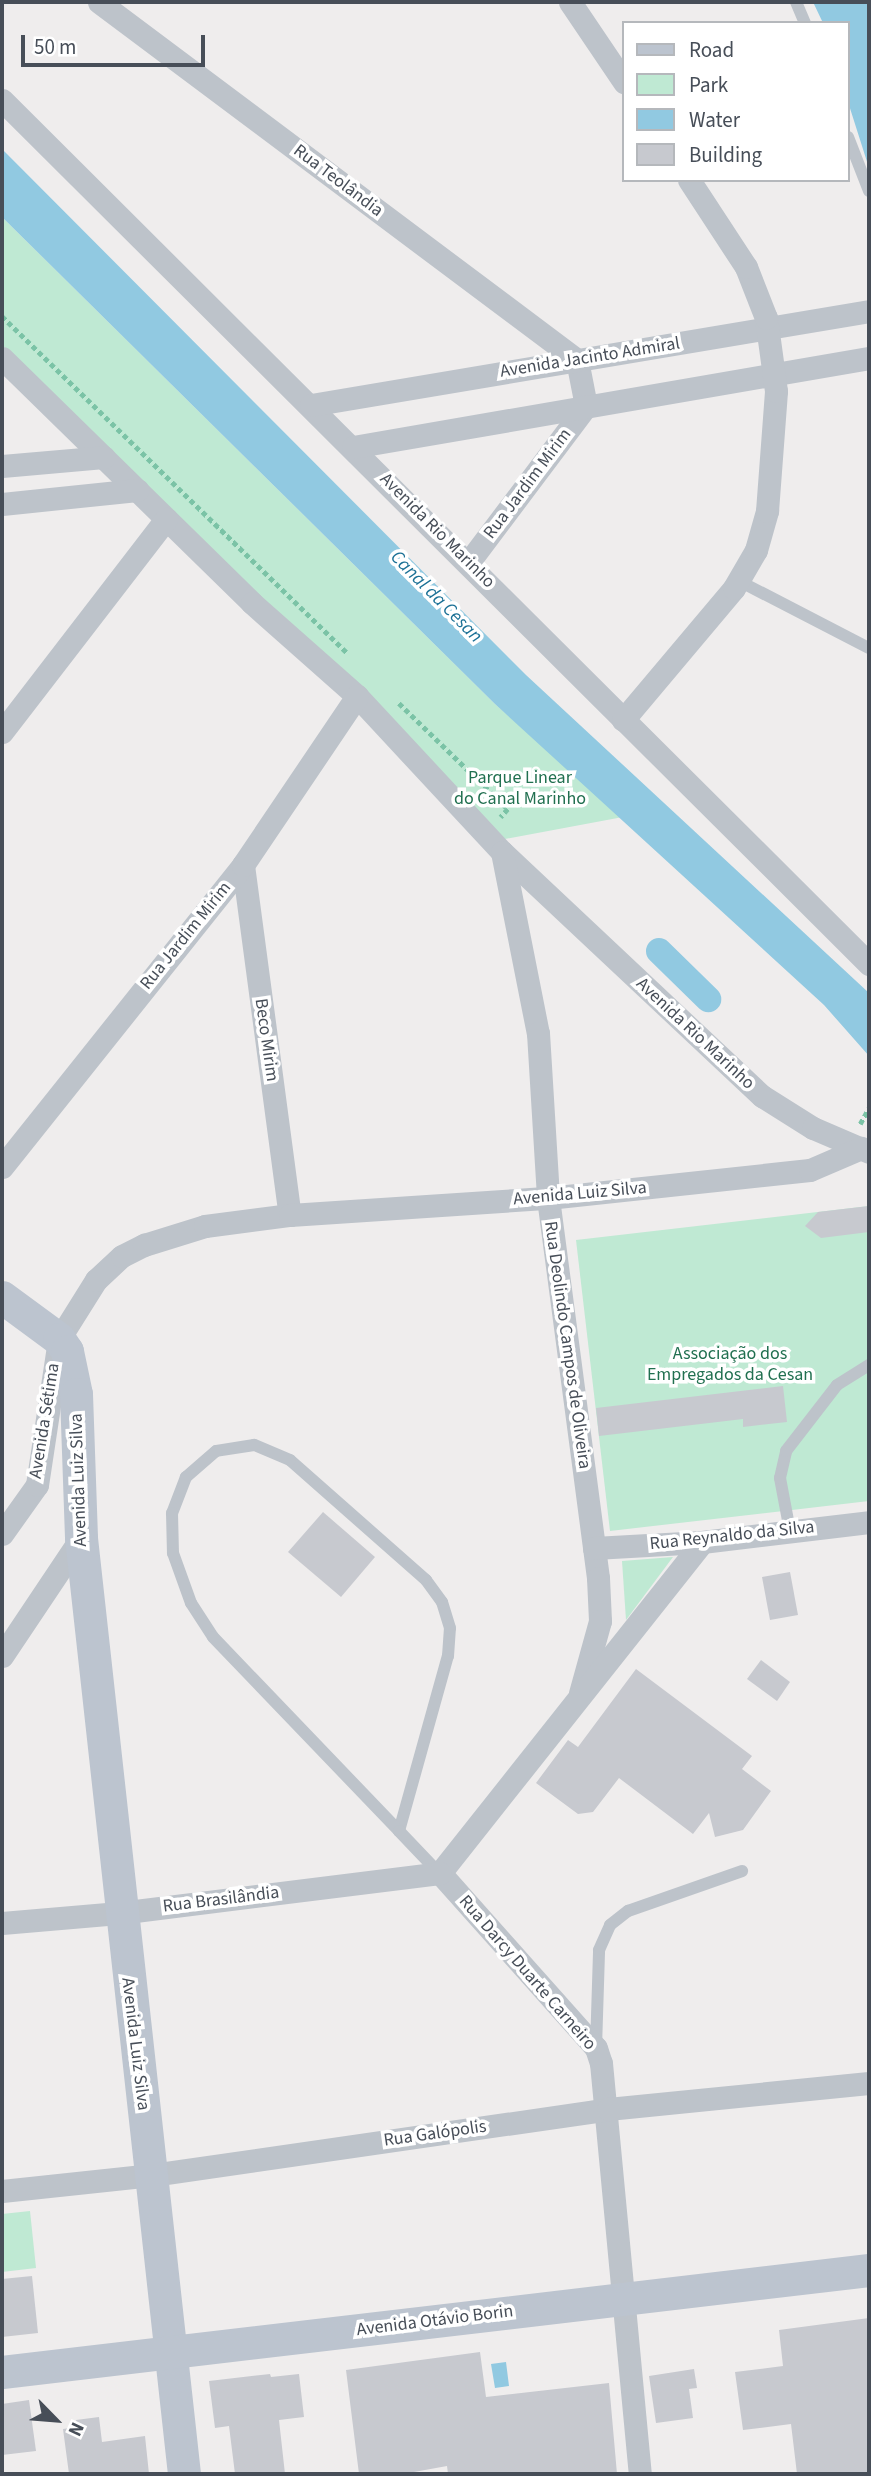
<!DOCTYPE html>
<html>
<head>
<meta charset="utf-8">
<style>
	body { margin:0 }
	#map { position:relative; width:871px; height:2476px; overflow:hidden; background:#efeded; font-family:"Source Sans 3",sans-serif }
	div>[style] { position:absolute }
	.green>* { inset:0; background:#bfe9d3 }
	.water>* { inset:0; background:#91c9e1 }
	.canal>* { height:26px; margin:-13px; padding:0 13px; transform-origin:13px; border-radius:13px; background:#91c9e1 }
	.building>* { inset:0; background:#c7c9cf }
	.path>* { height:4.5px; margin-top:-2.25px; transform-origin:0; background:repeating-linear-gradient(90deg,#7bc3a6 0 5px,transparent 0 8.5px) }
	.lane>* { height:12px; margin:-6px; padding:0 6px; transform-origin:6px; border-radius:6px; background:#bdc3ca }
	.street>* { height:23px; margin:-11.5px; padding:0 11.5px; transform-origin:11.5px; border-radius:11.5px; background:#bdc3ca }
	.secondary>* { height:33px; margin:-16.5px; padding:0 16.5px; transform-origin:16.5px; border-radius:16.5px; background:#bcc4cf }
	span { translate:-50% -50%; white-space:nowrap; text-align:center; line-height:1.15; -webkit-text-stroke:7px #fff; paint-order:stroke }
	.street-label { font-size:18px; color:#474e58 }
	.park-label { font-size:18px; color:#217050 }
	.water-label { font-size:19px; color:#1c7196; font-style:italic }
	.frame { position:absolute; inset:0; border:4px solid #474e58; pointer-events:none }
	.legend { position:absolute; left:622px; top:21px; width:228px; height:161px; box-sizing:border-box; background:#fff; border:2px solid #b5b8bc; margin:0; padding:9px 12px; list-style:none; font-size:21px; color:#474e58 }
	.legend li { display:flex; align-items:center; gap:14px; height:35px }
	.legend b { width:35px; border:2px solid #b5b8bc }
	.north { position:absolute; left:21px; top:2385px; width:70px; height:70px; -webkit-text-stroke:5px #fff; paint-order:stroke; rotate:115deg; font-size:19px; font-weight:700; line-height:28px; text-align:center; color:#474e58 }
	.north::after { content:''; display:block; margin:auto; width:24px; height:32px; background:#474e58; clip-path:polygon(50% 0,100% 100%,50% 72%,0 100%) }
	.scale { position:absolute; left:21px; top:35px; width:184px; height:32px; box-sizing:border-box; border:4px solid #474e58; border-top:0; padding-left:9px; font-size:21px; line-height:24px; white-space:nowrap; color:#474e58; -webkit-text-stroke:5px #fff; paint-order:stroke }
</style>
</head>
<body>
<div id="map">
	<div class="green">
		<div style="clip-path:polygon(2px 217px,495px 704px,623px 817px,505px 839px,2px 345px)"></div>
		<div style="clip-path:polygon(869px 1206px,869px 1501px,610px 1531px,576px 1240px)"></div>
		<div style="clip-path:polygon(673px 1557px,626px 1620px,622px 1561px)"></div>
		<div style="clip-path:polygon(30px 2211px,36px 2268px,2px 2272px,2px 2214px)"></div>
	</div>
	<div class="water">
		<div style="clip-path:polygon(813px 2px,869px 2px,869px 168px,848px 102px,848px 23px,823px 23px)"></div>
		<div style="clip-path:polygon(2px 149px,526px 675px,869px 993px,869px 1056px,824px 1005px,495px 704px,2px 217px)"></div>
		<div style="clip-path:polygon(506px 2362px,509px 2386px,495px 2388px,491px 2364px)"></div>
	</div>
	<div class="canal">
		<div style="left:659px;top:951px;width:69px;rotate:44.4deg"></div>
	</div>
	<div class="building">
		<div style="clip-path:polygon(869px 1206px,869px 1232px,821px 1238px,805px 1226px,818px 1212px)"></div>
		<div style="clip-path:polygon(783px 1386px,787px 1422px,743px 1427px,743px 1419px,599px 1436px,596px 1408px)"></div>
		<div style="clip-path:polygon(323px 1512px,375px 1557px,341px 1597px,288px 1552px)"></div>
		<div style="clip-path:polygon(790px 1572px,798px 1615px,770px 1620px,762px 1577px)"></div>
		<div style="clip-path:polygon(761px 1660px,790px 1682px,777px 1701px,747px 1679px)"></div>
		<div style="clip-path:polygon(636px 1669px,752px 1756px,742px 1769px,771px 1791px,743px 1830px,715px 1837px,709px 1813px,693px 1834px,619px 1778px,593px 1812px,578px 1814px,536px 1783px,568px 1740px,578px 1747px)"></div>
		<div style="clip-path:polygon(32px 2276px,38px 2333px,2px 2337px,2px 2279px)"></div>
		<div style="clip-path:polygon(869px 2318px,869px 2474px,797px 2474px,791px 2424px,743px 2430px,735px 2372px,783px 2366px,779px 2330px)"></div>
		<div style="clip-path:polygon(480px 2352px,486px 2397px,609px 2383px,617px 2474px,448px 2474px,447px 2466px,403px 2474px,359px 2474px,346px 2370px)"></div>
		<div style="clip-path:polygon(694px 2369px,697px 2388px,689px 2389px,693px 2418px,656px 2423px,649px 2376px)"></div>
		<div style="clip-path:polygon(270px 2374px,271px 2377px,299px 2374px,304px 2417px,279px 2420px,285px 2474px,235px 2474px,229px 2426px,215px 2428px,209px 2381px)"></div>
		<div style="clip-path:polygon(29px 2400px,36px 2451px,2px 2455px,2px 2404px)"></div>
		<div style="clip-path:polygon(99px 2417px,102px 2442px,145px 2436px,149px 2474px,69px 2474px,63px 2429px,77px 2427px,76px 2420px)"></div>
	</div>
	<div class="path">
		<div style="left:2px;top:316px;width:482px;rotate:44.3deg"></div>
		<div style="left:399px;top:703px;width:152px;rotate:44.2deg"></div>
		<div style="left:508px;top:809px;width:11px;rotate:131deg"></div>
		<div style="left:860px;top:1124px;width:18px;rotate:-61deg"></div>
	</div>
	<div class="lane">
		<div style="left:796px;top:2px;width:23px;rotate:67deg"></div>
		<div style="left:848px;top:137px;width:58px;rotate:68.7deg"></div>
		<div style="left:739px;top:581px;width:146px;rotate:27.3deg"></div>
		<div style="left:790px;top:1531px;width:54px;rotate:-100.7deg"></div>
		<div style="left:780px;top:1478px;width:28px;rotate:-77deg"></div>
		<div style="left:786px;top:1451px;width:83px;rotate:-52.3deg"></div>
		<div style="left:837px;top:1385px;width:38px;rotate:-32deg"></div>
		<div style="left:399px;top:1831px;width:182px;rotate:-74.4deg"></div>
		<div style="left:448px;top:1656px;width:28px;rotate:-86deg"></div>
		<div style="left:450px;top:1628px;width:27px;rotate:-107deg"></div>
		<div style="left:442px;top:1602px;width:27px;rotate:-126deg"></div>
		<div style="left:426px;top:1580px;width:181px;rotate:-138.6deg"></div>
		<div style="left:290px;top:1460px;width:39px;rotate:-157deg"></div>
		<div style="left:254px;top:1445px;width:38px;rotate:171deg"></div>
		<div style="left:216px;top:1451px;width:40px;rotate:139deg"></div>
		<div style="left:186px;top:1477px;width:39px;rotate:111deg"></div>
		<div style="left:172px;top:1513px;width:40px;rotate:88.6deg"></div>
		<div style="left:173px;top:1553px;width:53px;rotate:70.2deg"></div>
		<div style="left:191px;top:1603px;width:40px;rotate:57.1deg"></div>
		<div style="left:213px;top:1637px;width:269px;rotate:46.2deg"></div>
		<div style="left:399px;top:1831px;width:58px;rotate:46.4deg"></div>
		<div style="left:596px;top:2048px;width:98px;rotate:-88.2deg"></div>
		<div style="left:599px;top:1950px;width:27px;rotate:-66deg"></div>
		<div style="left:610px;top:1925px;width:23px;rotate:-38deg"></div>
		<div style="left:628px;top:1911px;width:121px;rotate:-19.3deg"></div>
	</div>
	<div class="street">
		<div style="left:99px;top:2px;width:597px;rotate:36.83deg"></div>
		<div style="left:577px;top:360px;width:47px;rotate:78.9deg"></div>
		<div style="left:586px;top:406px;width:195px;rotate:126.9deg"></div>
		<div style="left:570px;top:2px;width:97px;rotate:56deg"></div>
		<div style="left:2px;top:100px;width:1224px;rotate:44.9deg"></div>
		<div style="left:2px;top:358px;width:350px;rotate:44.4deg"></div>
		<div style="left:252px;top:603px;width:140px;rotate:41.5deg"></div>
		<div style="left:357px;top:696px;width:213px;rotate:47.1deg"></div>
		<div style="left:502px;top:852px;width:357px;rotate:43.2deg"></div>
		<div style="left:762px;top:1096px;width:60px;rotate:32.1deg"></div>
		<div style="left:813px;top:1128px;width:61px;rotate:23.2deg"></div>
		<div style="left:311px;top:405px;width:566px;rotate:-9.56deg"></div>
		<div style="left:353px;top:447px;width:524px;rotate:-9.79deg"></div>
		<div style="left:2px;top:466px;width:102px;rotate:-5deg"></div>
		<div style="left:2px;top:504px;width:136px;rotate:-5.9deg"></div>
		<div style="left:623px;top:720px;width:172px;rotate:-49.9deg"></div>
		<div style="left:734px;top:588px;width:44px;rotate:-59.9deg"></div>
		<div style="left:756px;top:550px;width:41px;rotate:-74.2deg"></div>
		<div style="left:767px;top:511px;width:120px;rotate:-85.7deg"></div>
		<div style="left:776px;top:391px;width:74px;rotate:-97.8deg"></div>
		<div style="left:766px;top:318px;width:55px;rotate:-111.4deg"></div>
		<div style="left:746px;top:267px;width:104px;rotate:-123.2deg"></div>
		<div style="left:2px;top:732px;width:269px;rotate:-52.4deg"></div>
		<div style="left:502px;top:852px;width:185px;rotate:78.8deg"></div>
		<div style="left:538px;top:1033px;width:165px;rotate:86.5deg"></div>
		<div style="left:548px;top:1198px;width:383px;rotate:82.5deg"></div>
		<div style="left:598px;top:1578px;width:43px;rotate:87.3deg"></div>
		<div style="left:600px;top:1621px;width:75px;rotate:105.5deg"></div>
		<div style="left:243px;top:865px;width:353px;rotate:82.4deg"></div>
		<div style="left:2px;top:1167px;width:386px;rotate:-51.4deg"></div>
		<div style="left:243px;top:865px;width:204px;rotate:-56deg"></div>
		<div style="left:2px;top:1534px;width:60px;rotate:-54.5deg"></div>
		<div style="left:37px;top:1485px;width:148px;rotate:-81.4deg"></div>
		<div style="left:59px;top:1339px;width:70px;rotate:-57.9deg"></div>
		<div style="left:96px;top:1280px;width:35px;rotate:-43deg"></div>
		<div style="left:122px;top:1256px;width:25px;rotate:-27deg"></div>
		<div style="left:144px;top:1245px;width:64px;rotate:-17.3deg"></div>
		<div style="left:205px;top:1226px;width:86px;rotate:-7.4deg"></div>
		<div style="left:290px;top:1215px;width:259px;rotate:-3.8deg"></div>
		<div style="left:548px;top:1198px;width:263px;rotate:-6.1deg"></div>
		<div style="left:810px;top:1170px;width:56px;rotate:-23.3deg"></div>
		<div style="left:594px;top:1548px;width:108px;rotate:-3.2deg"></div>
		<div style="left:702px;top:1542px;width:168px;rotate:-6.8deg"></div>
		<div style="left:2px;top:1656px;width:142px;rotate:-56.2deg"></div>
		<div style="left:440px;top:1873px;width:234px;rotate:48.3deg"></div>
		<div style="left:596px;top:2048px;width:16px;rotate:72deg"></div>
		<div style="left:601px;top:2063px;width:413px;rotate:84.6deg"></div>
		<div style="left:440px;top:1873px;width:422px;rotate:-51.6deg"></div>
		<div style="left:2px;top:1923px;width:117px;rotate:-4.9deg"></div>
		<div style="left:119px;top:1913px;width:323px;rotate:-7.1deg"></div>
		<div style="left:2px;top:2191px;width:151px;rotate:-6.1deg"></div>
		<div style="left:152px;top:2175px;width:461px;rotate:-8.2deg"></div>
		<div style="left:608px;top:2109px;width:262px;rotate:-5.7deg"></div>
	</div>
	<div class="secondary">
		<div style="left:2px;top:1297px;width:71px;rotate:36.4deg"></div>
		<div style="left:59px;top:1339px;width:14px;rotate:56deg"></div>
		<div style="left:67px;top:1351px;width:44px;rotate:78.2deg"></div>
		<div style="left:76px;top:1394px;width:144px;rotate:88deg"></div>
		<div style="left:81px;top:1538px;width:942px;rotate:83.72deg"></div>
		<div style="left:2px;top:2372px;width:873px;rotate:-6.71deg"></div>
	</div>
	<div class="street-label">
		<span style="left:338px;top:181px;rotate:37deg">Rua Teolândia</span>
		<span style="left:590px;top:358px;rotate:-9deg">Avenida Jacinto Admiral</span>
		<span style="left:528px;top:484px;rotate:-53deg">Rua Jardim Mirim</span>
		<span style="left:437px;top:531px;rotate:45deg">Avenida Rio Marinho</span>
		<span style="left:186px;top:936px;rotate:-51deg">Rua Jardim Mirim</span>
		<span style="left:695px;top:1034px;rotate:43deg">Avenida Rio Marinho</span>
		<span style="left:266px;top:1040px;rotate:82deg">Beco Mirim</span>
		<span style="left:580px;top:1194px;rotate:-5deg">Avenida Luiz Silva</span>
		<span style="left:567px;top:1345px;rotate:82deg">Rua Deolindo Campos de Oliveira</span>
		<span style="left:45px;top:1421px;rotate:-81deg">Avenida Sétima</span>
		<span style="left:79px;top:1480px;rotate:-92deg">Avenida Luiz Silva</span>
		<span style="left:732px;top:1536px;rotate:-6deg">Rua Reynaldo da Silva</span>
		<span style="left:221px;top:1900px;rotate:-7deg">Rua Brasilândia</span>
		<span style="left:527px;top:1973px;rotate:49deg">Rua Darcy Duarte Carneiro</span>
		<span style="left:135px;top:2044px;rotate:83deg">Avenida Luiz Silva</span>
		<span style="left:435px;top:2134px;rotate:-8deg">Rua Galópolis</span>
		<span style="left:435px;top:2321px;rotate:-7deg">Avenida Otávio Borin</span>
	</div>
	<div class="park-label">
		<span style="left:520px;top:789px">Parque Linear<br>do Canal Marinho</span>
		<span style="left:730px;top:1365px">Associação dos<br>Empregados da Cesan</span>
	</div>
	<div class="water-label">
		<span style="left:436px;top:597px;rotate:45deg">Canal da Cesan</span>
	</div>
	<div class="frame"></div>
	<ul class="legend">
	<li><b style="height:9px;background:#bcc4cf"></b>Road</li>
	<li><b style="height:19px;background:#bfe9d3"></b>Park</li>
	<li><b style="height:19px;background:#91c9e1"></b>Water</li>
	<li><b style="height:19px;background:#c7c9cf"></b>Building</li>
	</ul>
	<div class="north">N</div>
	<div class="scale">50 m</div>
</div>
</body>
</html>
